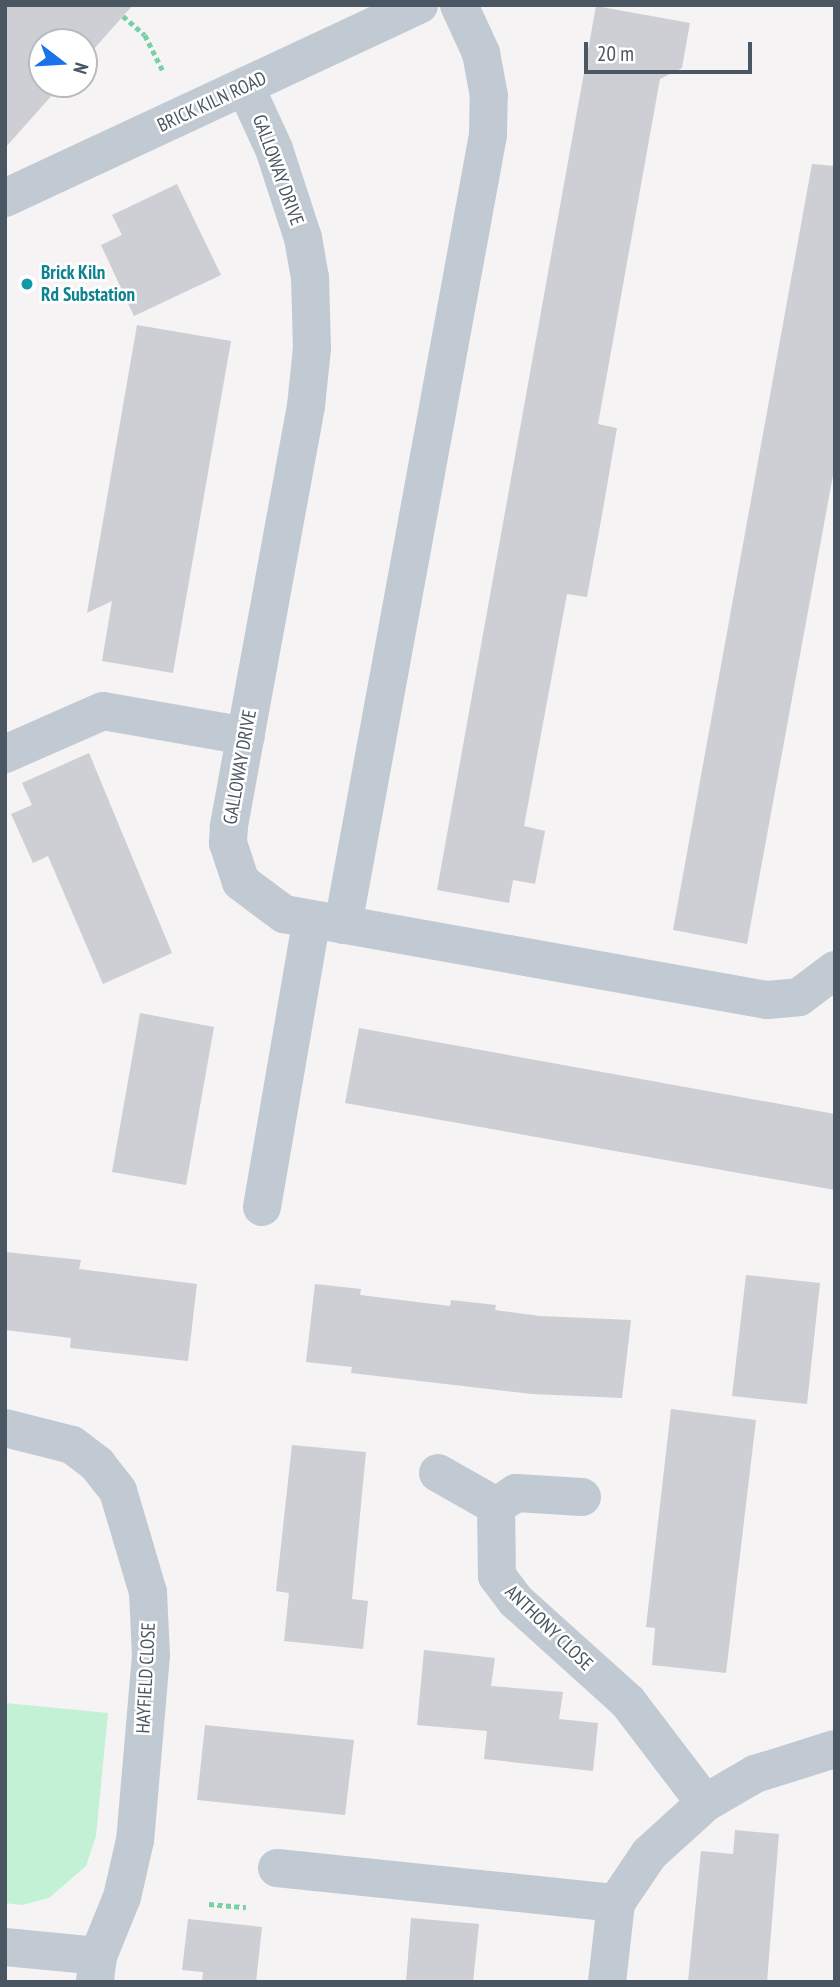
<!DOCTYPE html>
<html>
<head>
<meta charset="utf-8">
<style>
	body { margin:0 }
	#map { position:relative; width:840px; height:1987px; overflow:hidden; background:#f5f3f3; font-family:"PT Sans Narrow",sans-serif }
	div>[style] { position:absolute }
	.green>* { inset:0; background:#c3f1d5 }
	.building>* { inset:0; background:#cdcfd5 }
	.path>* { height:4.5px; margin-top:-2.25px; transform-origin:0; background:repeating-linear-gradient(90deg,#7ad0a6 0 5px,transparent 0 8.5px) }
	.minor>* { height:38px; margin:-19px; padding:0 19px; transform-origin:19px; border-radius:19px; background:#c1cad2 }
	.dots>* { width:19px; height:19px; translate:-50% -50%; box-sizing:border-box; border:4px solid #fff; border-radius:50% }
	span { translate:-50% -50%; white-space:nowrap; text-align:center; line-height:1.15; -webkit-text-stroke:5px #fff; paint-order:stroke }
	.street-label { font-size:19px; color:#4a5661 }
	.culture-label { font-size:19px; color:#0d838f; font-weight:700 }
	.left { translate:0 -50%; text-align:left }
	.frame { position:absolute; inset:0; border:7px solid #4a5661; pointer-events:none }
	.north { position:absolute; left:28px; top:28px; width:70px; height:70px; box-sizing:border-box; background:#fff; border:2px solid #b7bbc0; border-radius:50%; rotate:107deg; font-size:19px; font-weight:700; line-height:28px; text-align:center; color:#4a5661 }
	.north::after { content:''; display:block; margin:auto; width:24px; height:32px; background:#1a73e8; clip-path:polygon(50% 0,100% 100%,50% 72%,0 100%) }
	.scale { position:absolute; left:584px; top:42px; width:168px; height:32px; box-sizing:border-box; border:4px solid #4a5661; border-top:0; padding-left:9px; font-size:21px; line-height:24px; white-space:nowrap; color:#4a5661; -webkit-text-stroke:5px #fff; paint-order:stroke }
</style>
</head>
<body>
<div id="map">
	<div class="green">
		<div style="clip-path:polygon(5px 1703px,108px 1713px,96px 1836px,86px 1866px,49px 1898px,22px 1905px,5px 1903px)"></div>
	</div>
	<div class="building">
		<div style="clip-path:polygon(5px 5px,133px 5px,84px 60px,84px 42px,42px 42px,42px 84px,62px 84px,5px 148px)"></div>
		<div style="clip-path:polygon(596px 6px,690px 23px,682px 68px,660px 79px,598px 424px,617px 428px,603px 509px,587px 597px,567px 594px,524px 826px,545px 831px,535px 884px,513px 880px,509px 903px,437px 890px)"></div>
		<div style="clip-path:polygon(812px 164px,835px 166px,835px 464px,747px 944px,673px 930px)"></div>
		<div style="clip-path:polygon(177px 184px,221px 275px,134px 316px,101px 245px,122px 235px,112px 215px)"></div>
		<div style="clip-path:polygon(137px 325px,231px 341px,173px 673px,102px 661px,112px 601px,87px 613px)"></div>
		<div style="clip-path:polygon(89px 753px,172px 953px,103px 984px,48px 856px,33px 863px,11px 814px,32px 805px,22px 783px)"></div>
		<div style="clip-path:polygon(140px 1013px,214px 1027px,186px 1185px,112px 1172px)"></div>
		<div style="clip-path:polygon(359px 1028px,835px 1114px,835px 1190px,345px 1103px)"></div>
		<div style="clip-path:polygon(5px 1252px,81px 1260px,79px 1269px,197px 1284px,188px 1361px,70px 1348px,71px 1338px,5px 1330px)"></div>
		<div style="clip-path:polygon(746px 1275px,820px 1283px,807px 1404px,732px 1396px)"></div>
		<div style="clip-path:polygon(315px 1284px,361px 1289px,360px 1295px,450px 1306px,451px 1300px,496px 1305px,495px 1310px,540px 1316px,631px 1320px,622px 1398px,532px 1394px,351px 1373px,352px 1367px,306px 1362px)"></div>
		<div style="clip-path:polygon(671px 1409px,756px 1420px,726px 1673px,652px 1665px,655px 1628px,646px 1627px)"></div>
		<div style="clip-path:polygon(292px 1445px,366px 1452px,352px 1599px,368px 1601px,363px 1649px,284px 1641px,289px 1593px,276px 1591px)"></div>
		<div style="clip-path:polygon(424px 1650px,495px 1658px,491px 1686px,563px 1692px,559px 1719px,598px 1723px,593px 1771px,484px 1759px,487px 1731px,417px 1725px)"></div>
		<div style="clip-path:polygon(205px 1725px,354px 1740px,345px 1815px,197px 1800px)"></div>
		<div style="clip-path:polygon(735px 1830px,779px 1834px,767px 1982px,688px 1982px,701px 1851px,733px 1854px)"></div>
		<div style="clip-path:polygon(411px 1918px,479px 1924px,473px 1982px,406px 1982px)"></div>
		<div style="clip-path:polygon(188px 1919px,262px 1927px,256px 1982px,202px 1982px,203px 1972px,182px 1970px)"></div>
	</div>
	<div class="path">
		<div style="left:123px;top:16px;width:29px;rotate:41deg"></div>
		<div style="left:145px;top:35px;width:40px;rotate:63.4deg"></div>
		<div style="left:209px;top:1904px;width:37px;rotate:5deg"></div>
	</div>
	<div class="minor">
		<div style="left:245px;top:86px;width:69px;rotate:65.3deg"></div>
		<div style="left:274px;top:149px;width:94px;rotate:72deg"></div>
		<div style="left:303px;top:238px;width:40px;rotate:80deg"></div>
		<div style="left:310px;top:277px;width:71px;rotate:88.4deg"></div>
		<div style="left:312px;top:348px;width:58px;rotate:95.9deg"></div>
		<div style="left:306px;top:406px;width:428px;rotate:100.4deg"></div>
		<div style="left:229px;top:827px;width:16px;rotate:94deg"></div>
		<div style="left:228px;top:843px;width:41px;rotate:71.6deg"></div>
		<div style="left:241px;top:882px;width:54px;rotate:36.7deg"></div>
		<div style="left:284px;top:914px;width:491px;rotate:10.1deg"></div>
		<div style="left:767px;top:1000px;width:32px;rotate:-5deg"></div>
		<div style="left:799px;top:997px;width:45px;rotate:-36.9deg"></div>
		<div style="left:5px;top:198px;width:457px;rotate:-25deg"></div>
		<div style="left:5px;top:754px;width:107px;rotate:-23.7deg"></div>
		<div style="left:103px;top:711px;width:145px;rotate:9.9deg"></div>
		<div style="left:343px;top:925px;width:803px;rotate:-79.6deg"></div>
		<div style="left:488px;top:135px;width:39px;rotate:-89deg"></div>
		<div style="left:489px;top:96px;width:44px;rotate:-100.5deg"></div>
		<div style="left:481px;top:53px;width:53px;rotate:-114.6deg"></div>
		<div style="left:262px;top:1207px;width:292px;rotate:-80.2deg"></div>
		<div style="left:5px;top:1428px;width:69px;rotate:14.2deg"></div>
		<div style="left:72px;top:1445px;width:31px;rotate:37deg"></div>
		<div style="left:97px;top:1464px;width:34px;rotate:52deg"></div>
		<div style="left:118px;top:1491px;width:105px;rotate:73.5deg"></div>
		<div style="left:148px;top:1592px;width:63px;rotate:87.3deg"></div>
		<div style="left:151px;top:1655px;width:186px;rotate:94.9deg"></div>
		<div style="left:135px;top:1840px;width:58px;rotate:102.8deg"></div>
		<div style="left:122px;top:1897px;width:64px;rotate:112.1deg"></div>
		<div style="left:98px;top:1956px;width:26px;rotate:97deg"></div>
		<div style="left:438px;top:1473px;width:67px;rotate:29.6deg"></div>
		<div style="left:582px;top:1497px;width:66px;rotate:-176.5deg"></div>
		<div style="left:516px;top:1493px;width:24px;rotate:147deg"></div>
		<div style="left:496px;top:1506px;width:70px;rotate:89.2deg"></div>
		<div style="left:497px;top:1576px;width:31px;rotate:53deg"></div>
		<div style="left:516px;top:1601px;width:151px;rotate:42deg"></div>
		<div style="left:628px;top:1702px;width:127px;rotate:52.7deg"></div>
		<div style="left:277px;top:1868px;width:341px;rotate:5.9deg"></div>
		<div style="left:5px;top:1947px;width:93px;rotate:5.5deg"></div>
		<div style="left:607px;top:1982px;width:80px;rotate:-83.5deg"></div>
		<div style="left:616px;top:1903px;width:59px;rotate:-56deg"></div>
		<div style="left:649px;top:1854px;width:76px;rotate:-42.3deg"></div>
		<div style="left:705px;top:1803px;width:58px;rotate:-30.1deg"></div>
		<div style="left:755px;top:1774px;width:84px;rotate:-17.4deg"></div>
	</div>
	<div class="dots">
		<div style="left:27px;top:284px;background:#0f9aa8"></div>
	</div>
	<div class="street-label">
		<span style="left:212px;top:102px;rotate:-25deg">BRICK KILN ROAD</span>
		<span style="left:278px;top:170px;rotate:70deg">GALLOWAY DRIVE</span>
		<span style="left:240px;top:767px;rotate:-80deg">GALLOWAY DRIVE</span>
		<span style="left:549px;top:1628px;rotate:44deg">ANTHONY CLOSE</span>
		<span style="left:146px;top:1678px;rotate:-87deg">HAYFIELD CLOSE</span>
	</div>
	<div class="culture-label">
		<span class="left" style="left:41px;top:284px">Brick Kiln<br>Rd Substation</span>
	</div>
	<div class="frame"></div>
	<div class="north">N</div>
	<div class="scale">20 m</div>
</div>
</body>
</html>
